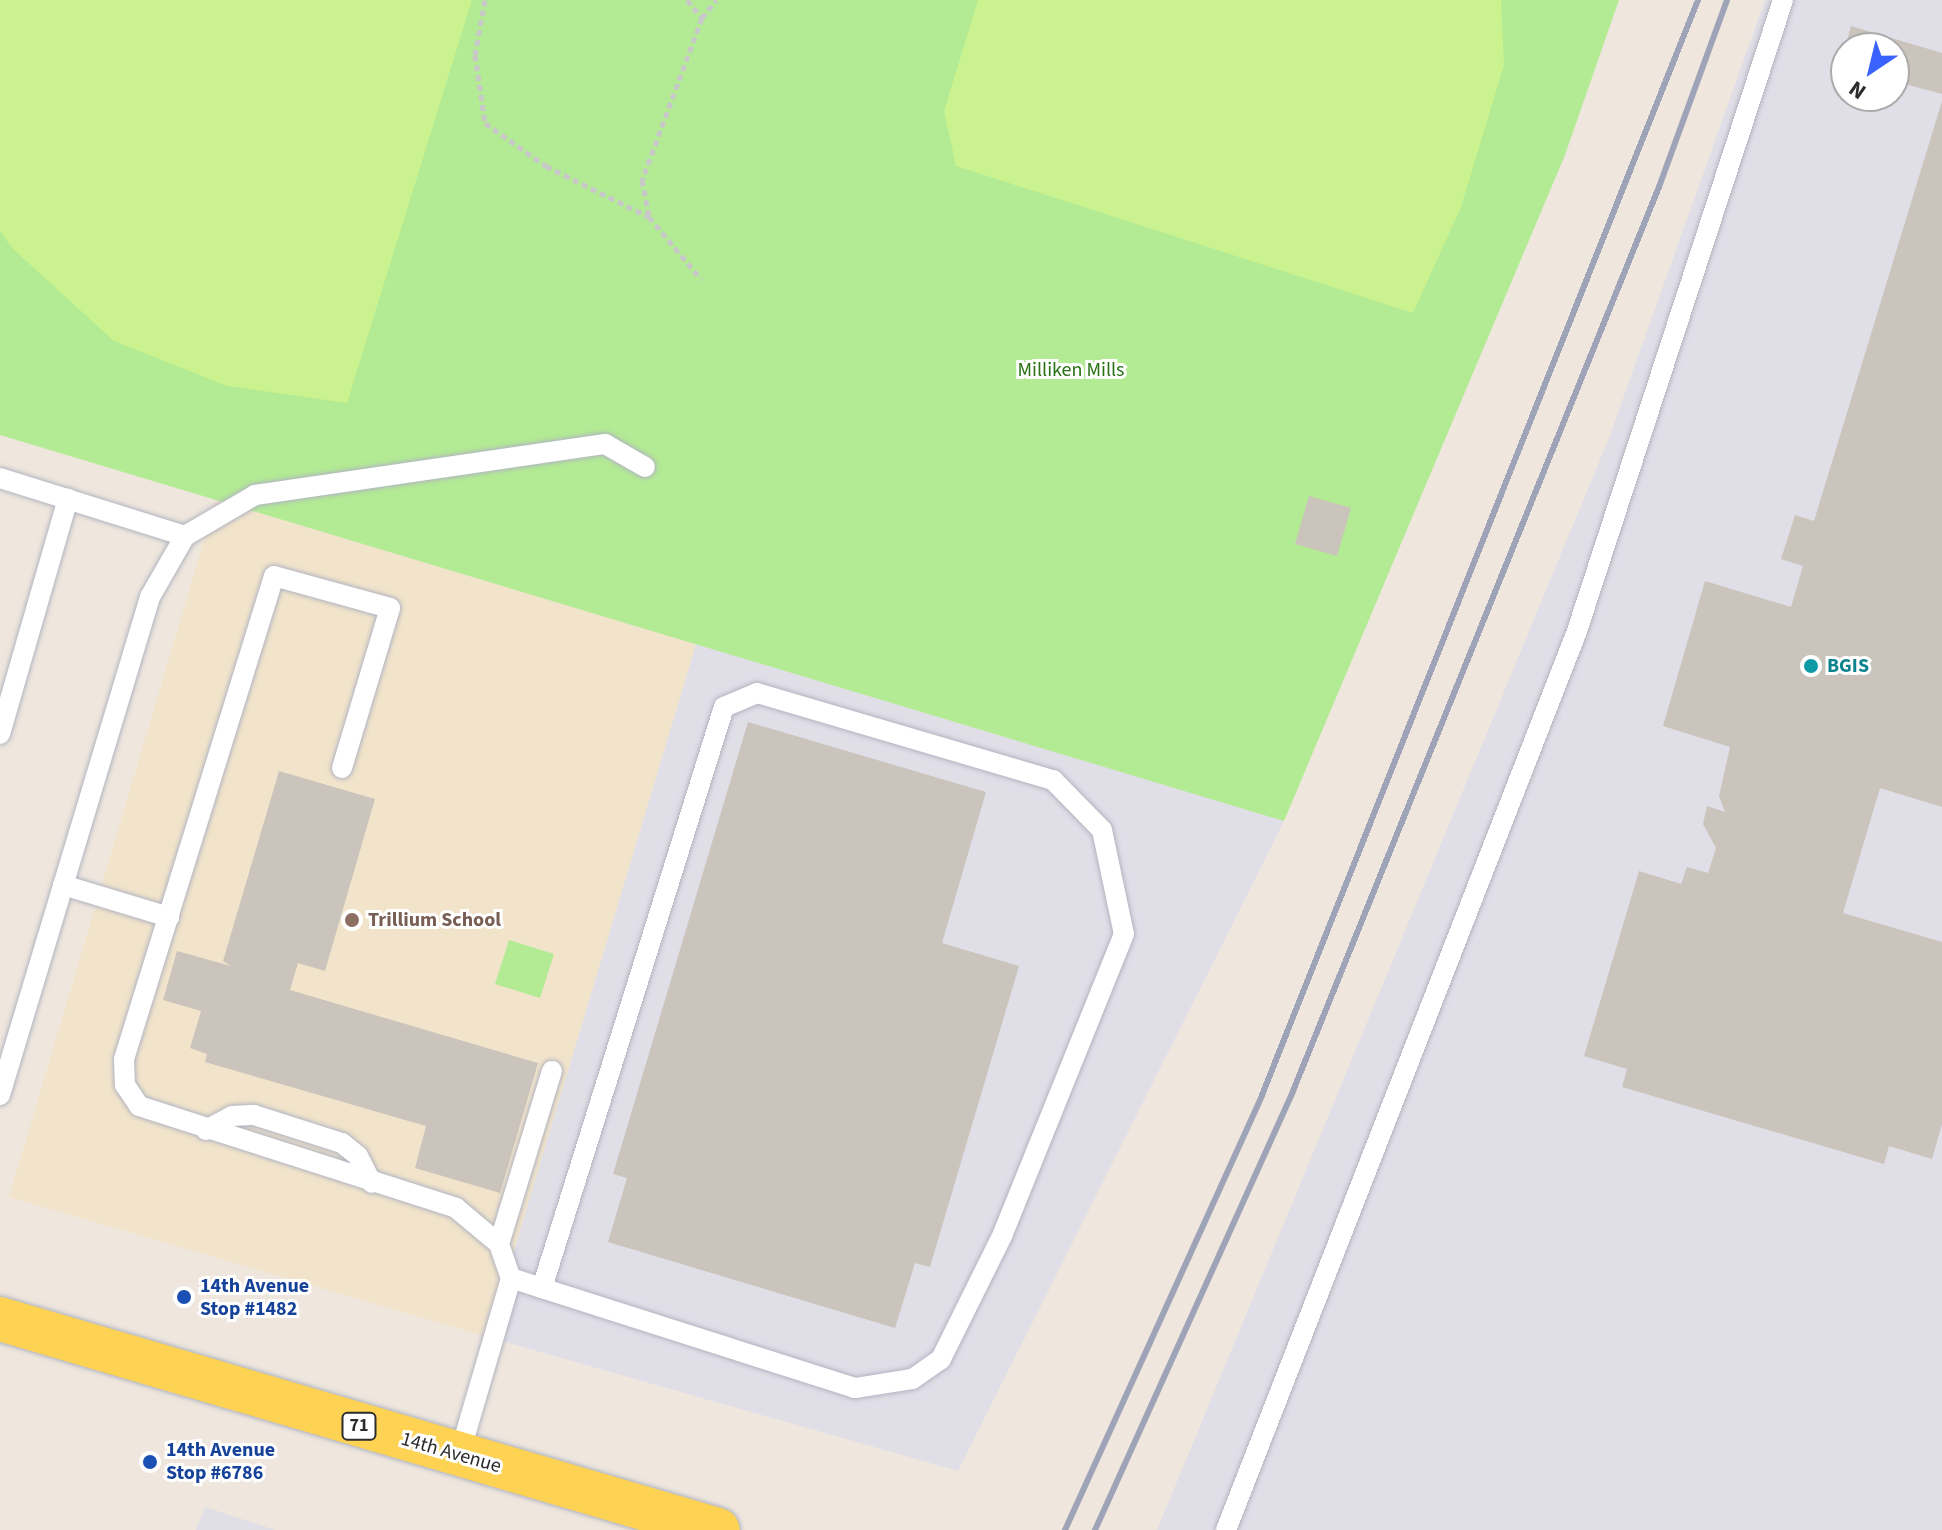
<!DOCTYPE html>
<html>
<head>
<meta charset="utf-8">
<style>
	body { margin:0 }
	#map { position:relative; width:1942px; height:1530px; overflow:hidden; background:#efe7dd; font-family:"Source Sans 3",sans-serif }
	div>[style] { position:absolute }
	.industrial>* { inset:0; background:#e0dee7 }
	.education>* { inset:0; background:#f2e4cb }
	.green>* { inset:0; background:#b3ea94 }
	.pitch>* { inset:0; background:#caf28f }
	.building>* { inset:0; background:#cac4bc }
	.path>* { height:5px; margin-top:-2.5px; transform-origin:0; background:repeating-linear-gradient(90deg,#c8c8c8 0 6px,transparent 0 10px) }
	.roads { filter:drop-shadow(0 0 2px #b1b4c1) drop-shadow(0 0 2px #b1b4c1) }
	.lane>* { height:20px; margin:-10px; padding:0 10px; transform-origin:10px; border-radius:10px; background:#fff }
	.primary>* { height:44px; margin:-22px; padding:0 22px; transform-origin:22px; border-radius:22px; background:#fed253 }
	.rail>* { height:6px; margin:-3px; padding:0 3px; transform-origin:3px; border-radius:3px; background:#9fa3b8 }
	.dots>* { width:22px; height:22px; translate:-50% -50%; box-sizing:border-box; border:4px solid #fff; border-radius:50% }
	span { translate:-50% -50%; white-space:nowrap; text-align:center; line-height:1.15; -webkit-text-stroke:6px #fff; paint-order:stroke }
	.shield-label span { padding:2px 6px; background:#fff; border:2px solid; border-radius:6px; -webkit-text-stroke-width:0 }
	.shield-label { font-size:18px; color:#2c2c2c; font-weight:700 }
	.park-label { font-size:20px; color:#297113 }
	.culture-label { font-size:20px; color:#0d838f; font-weight:700 }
	.left { translate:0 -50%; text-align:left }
	.education-label { font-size:20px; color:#785e54; font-weight:700 }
	.transit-label { font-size:20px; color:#164399; font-weight:700 }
	.street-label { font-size:20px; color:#2c2c2c }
	.north { position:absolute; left:1830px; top:32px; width:80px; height:80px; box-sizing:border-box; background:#fff; border:2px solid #ababab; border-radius:50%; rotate:215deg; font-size:22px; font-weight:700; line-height:32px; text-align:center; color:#2c2c2c }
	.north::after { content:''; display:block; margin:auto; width:28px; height:36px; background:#3962ff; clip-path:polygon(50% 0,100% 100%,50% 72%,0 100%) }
</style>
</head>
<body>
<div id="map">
	<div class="industrial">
		<div style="clip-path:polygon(evenodd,1765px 0,1942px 0,1942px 1530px,1157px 1530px,1609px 438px,1765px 0,1846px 48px,1894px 48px,1894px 96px,1846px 96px,1846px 48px)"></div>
		<div style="clip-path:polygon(696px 644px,1284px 821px,958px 1471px,488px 1337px)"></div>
		<div style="clip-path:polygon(205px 1507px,275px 1530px,196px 1530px)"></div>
	</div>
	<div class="education">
		<div style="clip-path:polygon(216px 500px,696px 644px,488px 1337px,9px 1197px)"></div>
	</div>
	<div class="green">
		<div style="clip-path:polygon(0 0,1619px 0,1565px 155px,1284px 821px,0 435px)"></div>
		<div style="clip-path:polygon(509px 940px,554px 954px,540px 998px,495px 984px)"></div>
	</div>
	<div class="pitch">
		<div style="clip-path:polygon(0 0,472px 0,347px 403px,227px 386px,114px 341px,12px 248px,0 231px)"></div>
		<div style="clip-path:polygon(978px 0,1501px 0,1504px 65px,1461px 207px,1413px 313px,956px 166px,944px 111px)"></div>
	</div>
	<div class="building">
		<div style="clip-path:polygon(1851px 26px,1942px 53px,1942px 94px,1894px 81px,1894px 48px,1845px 48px)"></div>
		<div style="clip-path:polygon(1942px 101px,1942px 807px,1880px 788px,1843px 913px,1942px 942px,1942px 1124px,1932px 1159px,1889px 1146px,1884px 1164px,1622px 1087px,1627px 1069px,1584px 1056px,1639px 871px,1681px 884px,1687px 867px,1708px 873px,1716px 848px,1703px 824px,1707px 806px,1725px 812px,1719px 796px,1730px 747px,1663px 726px,1705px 581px,1791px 607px,1803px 566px,1781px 559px,1795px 515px,1814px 521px)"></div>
		<div style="clip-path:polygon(1309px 496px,1351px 508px,1337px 556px,1295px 544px)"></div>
		<div style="clip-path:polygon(748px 722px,986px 792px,942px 943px,1019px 966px,930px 1267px,915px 1263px,895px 1328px,608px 1242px,627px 1178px,613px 1174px)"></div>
		<div style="clip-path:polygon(279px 771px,375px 799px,325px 971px,298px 963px,290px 990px,538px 1063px,500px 1193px,415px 1168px,426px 1126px,205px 1062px,207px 1054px,190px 1048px,201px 1011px,163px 1000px,177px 951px,231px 966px,223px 961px)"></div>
	</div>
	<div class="path">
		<div style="left:485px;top:0;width:56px;rotate:100.3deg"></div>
		<div style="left:475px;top:55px;width:69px;rotate:81.6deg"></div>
		<div style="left:485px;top:123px;width:75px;rotate:35.2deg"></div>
		<div style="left:546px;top:166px;width:115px;rotate:26.3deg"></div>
		<div style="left:687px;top:0;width:23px;rotate:50deg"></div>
		<div style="left:702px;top:18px;width:173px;rotate:110.3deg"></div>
		<div style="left:642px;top:180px;width:38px;rotate:79deg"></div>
		<div style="left:649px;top:217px;width:81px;rotate:50deg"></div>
		<div style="left:702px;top:18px;width:23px;rotate:-52deg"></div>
	</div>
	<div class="roads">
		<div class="lane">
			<div style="left:0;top:478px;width:194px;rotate:17.4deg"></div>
			<div style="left:0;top:734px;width:245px;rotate:-73.9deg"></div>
			<div style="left:342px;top:768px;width:167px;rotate:-73.3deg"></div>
			<div style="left:390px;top:608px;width:120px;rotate:-164.6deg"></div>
			<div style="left:274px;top:576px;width:506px;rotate:107.25deg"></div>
			<div style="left:124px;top:1059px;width:26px;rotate:88deg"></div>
			<div style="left:125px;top:1085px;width:25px;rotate:56deg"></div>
			<div style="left:139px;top:1106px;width:333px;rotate:17.8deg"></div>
			<div style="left:456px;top:1208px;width:56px;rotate:39.9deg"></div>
			<div style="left:499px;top:1244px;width:36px;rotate:71deg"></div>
			<div style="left:63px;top:885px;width:111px;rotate:16.8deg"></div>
			<div style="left:0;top:1095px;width:520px;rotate:-73.24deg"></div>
			<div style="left:150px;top:597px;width:70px;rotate:-60.2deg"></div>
			<div style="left:185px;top:536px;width:81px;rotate:-30.4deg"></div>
			<div style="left:255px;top:495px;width:354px;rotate:-8.3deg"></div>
			<div style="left:605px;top:444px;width:46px;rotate:29.9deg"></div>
			<div style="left:206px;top:1130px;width:30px;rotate:-28deg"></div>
			<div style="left:232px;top:1116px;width:22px;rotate:-3deg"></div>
			<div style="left:254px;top:1115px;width:92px;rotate:17.7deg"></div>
			<div style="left:342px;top:1143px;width:21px;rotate:39deg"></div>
			<div style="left:358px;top:1156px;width:30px;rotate:63deg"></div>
			<div style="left:499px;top:1244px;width:181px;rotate:-73deg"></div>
			<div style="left:459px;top:1456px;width:185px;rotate:-73.7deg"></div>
			<div style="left:511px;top:1278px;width:33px;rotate:18deg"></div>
			<div style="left:542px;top:1288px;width:609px;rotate:-72.61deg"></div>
			<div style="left:724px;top:707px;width:36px;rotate:-23deg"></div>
			<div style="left:757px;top:693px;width:309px;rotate:16.4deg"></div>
			<div style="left:1053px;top:780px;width:70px;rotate:45.6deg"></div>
			<div style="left:1102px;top:830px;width:106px;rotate:78.1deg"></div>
			<div style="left:1124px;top:934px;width:323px;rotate:112deg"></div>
			<div style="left:1003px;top:1234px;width:140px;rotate:116.4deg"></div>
			<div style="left:941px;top:1359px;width:35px;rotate:145deg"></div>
			<div style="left:912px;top:1379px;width:58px;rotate:171deg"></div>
			<div style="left:855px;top:1388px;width:329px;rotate:-162.3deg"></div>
			<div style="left:1226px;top:1530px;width:965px;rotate:-68.67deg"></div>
			<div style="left:1577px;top:631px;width:664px;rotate:-71.92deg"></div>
		</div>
		<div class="primary">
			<div style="left:0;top:1319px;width:748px;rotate:16.38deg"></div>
		</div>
	</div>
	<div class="rail">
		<div style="left:1065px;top:1530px;width:478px;rotate:-65.6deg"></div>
		<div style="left:1262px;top:1095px;width:1179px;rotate:-68.29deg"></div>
		<div style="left:1095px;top:1530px;width:482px;rotate:-65.7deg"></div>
		<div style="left:1293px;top:1091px;width:975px;rotate:-67.96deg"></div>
		<div style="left:1659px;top:187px;width:199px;rotate:-70deg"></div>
	</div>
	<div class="dots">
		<div style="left:1811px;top:666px;background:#0f9aa8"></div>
		<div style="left:352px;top:920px;background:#8d6e63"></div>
		<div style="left:184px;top:1297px;background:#1a4fb4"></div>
		<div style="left:150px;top:1462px;background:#1a4fb4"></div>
	</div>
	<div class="shield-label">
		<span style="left:359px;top:1426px">71</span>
	</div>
	<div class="park-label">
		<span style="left:1071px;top:370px">Milliken Mills</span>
	</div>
	<div class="culture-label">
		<span class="left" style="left:1827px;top:666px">BGIS</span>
	</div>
	<div class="education-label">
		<span class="left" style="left:368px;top:920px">Trillium School</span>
	</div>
	<div class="transit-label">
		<span class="left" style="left:200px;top:1298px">14th Avenue<br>Stop #1482</span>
		<span class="left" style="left:166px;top:1462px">14th Avenue<br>Stop #6786</span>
	</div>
	<div class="street-label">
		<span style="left:451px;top:1453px;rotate:16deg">14th Avenue</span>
	</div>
	<div class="north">N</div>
</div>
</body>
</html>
